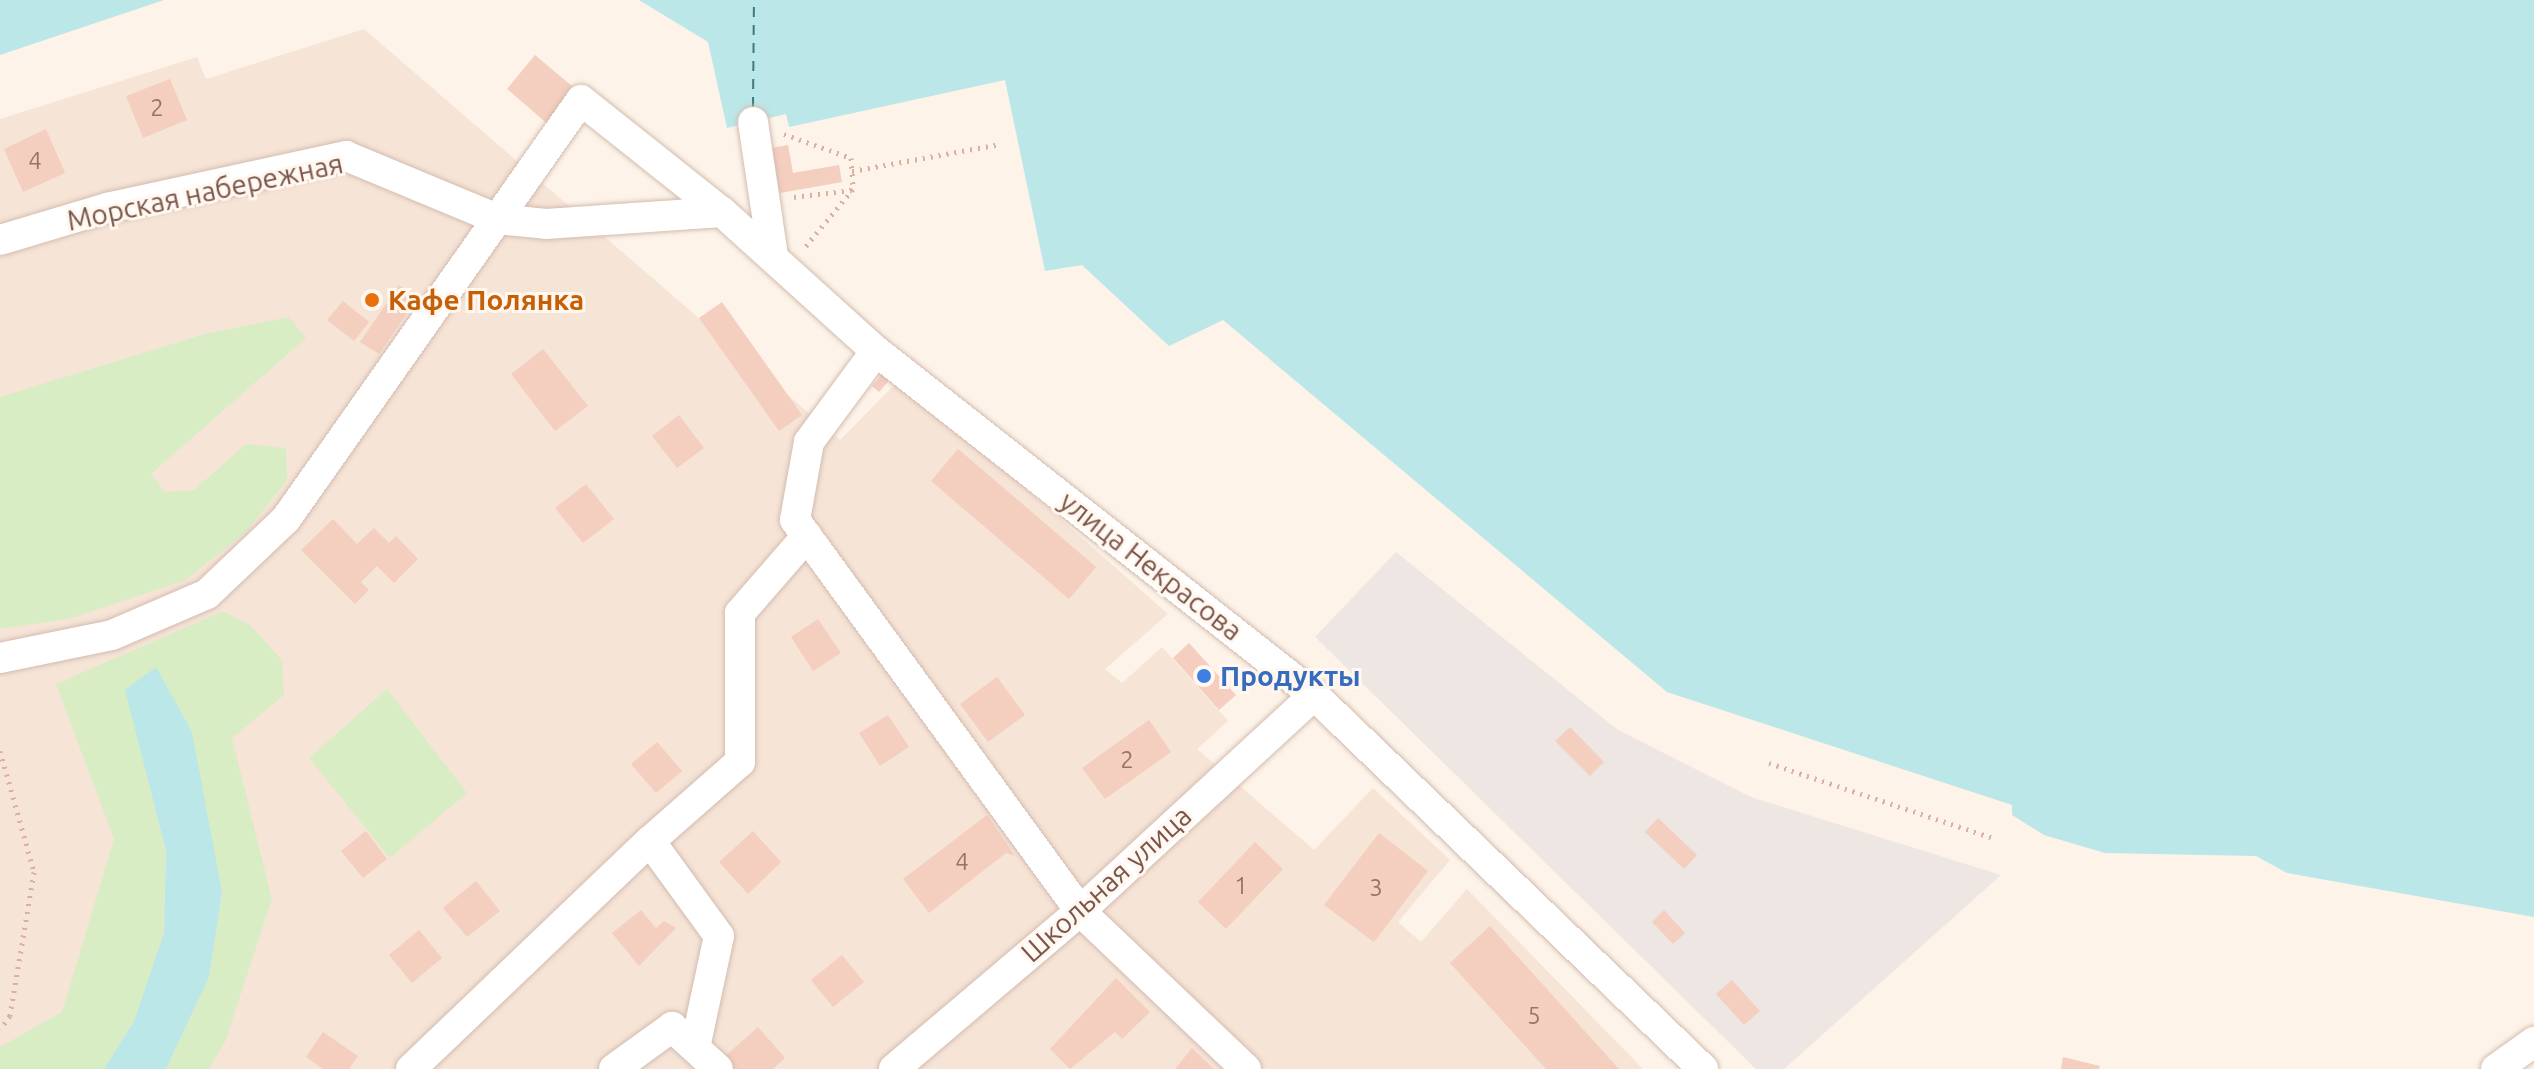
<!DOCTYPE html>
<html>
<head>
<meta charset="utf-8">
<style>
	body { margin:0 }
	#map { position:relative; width:2534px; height:1069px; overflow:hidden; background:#fdf3e8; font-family:Ubuntu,sans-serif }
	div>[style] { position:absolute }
	.residential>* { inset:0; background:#f6e4d6 }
	.industrial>* { inset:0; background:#eee6e2 }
	.green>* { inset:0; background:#d9edc5 }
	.water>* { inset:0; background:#bbe7e9 }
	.ferry>* { height:2px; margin-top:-1px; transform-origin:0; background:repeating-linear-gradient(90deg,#3c7b7f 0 10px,transparent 0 18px) }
	.building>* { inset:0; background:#f4cebe }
	.path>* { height:5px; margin-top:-2.5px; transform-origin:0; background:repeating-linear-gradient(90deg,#dab1a1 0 2px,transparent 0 8px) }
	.roads { filter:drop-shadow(0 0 2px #d3bcaf) drop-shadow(0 0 2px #d3bcaf) }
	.minor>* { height:30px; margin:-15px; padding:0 15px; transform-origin:15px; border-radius:15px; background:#fff }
	.dots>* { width:22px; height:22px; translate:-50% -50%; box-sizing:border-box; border:4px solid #fff7f0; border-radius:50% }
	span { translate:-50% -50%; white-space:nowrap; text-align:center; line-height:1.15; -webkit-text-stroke:6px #fff7f0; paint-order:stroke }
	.number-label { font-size:24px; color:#987467 }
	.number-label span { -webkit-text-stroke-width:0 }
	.street-label { font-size:28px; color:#7a564a }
	.food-label { font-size:28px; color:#c56008; font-weight:700 }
	.left { translate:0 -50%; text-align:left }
	.shop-label { font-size:28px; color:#366cbe; font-weight:700 }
</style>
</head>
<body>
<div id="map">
	<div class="residential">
		<div style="clip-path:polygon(364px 29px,840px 440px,901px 378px,1168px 614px,1105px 669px,1122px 683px,1162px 647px,1228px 721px,1197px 749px,1314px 850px,1373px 788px,1450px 860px,1398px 922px,1421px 942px,1467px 889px,1643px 1069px,0 1069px,0 119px,197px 57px,206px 79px)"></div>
	</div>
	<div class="industrial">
		<div style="clip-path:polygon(1396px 552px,1618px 730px,1751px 797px,2001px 875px,1784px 1069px,1756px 1069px,1315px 637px)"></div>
	</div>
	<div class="green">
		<div style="clip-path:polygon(289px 317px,306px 338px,151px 474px,165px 492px,194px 490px,246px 444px,286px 448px,287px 480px,248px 530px,186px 580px,68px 619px,0 629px,0 397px,205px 334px)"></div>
		<div style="clip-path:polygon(223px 611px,250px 625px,282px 660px,284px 695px,232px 738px,272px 899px,225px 1042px,209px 1069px,166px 1069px,209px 977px,222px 891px,126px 690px,166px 852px,164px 933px,134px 1021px,104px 1069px,0 1069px,0 1047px,62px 1012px,114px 839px,56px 684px)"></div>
		<div style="clip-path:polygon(387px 689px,467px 793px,390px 858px,309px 758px)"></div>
	</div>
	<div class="water">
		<div style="clip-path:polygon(0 0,164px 0,0 55px)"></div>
		<div style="clip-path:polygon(639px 0,2534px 0,2534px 917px,2287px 873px,2256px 856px,2105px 853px,2044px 835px,2012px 815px,2012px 805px,1667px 692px,1223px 320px,1169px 346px,1082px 265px,1045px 271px,1005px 80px,789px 127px,786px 114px,727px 128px,708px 42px)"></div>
		<div style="clip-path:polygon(156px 667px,192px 732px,222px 892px,209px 977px,166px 1069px,104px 1069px,134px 1021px,164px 933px,166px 851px,125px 690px)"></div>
	</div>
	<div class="ferry">
		<div style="left:753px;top:107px;width:107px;rotate:-89.5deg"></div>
	</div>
	<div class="building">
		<div style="clip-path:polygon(535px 55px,579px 92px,550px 126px,507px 89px)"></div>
		<div style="clip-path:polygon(170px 79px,187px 120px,143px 138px,126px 96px)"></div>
		<div style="clip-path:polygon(46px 129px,65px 173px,23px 192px,4px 149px)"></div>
		<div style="clip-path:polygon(788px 145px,793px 173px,839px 165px,842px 182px,780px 193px,771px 148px)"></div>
		<div style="clip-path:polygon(399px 285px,417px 298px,379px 354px,360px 342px)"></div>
		<div style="clip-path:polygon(343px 301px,369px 322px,354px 341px,327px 320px)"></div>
		<div style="clip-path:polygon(722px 302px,802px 415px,779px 431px,699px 318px)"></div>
		<div style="clip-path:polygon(543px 349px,588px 406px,555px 431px,511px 374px)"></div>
		<div style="clip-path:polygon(885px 371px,892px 377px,879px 392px,872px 386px)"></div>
		<div style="clip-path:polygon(679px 415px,704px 448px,677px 468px,652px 436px)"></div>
		<div style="clip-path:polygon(958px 449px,1096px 567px,1069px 599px,931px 481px)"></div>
		<div style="clip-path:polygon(586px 484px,614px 519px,583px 543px,555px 508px)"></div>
		<div style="clip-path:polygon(333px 519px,357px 544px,374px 528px,389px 543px,396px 536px,418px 559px,394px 583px,377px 566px,361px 582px,369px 590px,355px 604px,301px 550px)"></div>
		<div style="clip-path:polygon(818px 619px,841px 653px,813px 671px,791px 637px)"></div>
		<div style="clip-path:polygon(1189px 643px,1236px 695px,1219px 710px,1173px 658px)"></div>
		<div style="clip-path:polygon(997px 677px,1025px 715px,988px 742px,960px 704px)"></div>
		<div style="clip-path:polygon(888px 715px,909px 747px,880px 766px,859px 733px)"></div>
		<div style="clip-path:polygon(1149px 720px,1171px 752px,1105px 799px,1082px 768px)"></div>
		<div style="clip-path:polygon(1570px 727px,1604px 762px,1590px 776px,1555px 741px)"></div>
		<div style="clip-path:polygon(657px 742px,682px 771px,656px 793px,631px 764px)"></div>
		<div style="clip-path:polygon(987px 815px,1015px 856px,1006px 853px,929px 913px,903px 879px)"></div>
		<div style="clip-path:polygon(1658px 818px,1697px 855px,1684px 869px,1645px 832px)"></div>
		<div style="clip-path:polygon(366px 831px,387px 859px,363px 878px,341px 851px)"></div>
		<div style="clip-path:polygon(753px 831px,781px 862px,748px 894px,719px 862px)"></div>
		<div style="clip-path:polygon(1379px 833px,1428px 871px,1374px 942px,1324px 905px)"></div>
		<div style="clip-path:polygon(1255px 842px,1283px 869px,1226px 929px,1198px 902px)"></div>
		<div style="clip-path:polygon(476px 881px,500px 911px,467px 937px,443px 908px)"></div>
		<div style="clip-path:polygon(641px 910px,656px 928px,664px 921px,676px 928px,639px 966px,612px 933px)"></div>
		<div style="clip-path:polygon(1664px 910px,1685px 933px,1673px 944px,1652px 922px)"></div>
		<div style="clip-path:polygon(1490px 926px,1619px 1069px,1546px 1069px,1450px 963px)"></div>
		<div style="clip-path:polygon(419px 930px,442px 958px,412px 983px,389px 955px)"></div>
		<div style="clip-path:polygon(842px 955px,864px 982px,833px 1007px,811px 980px)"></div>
		<div style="clip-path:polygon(1116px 978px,1150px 1012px,1122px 1039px,1115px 1032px,1070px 1069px,1050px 1049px)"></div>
		<div style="clip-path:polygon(1732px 980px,1760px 1011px,1744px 1025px,1716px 994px)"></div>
		<div style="clip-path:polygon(758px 1027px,785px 1058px,773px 1069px,733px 1069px,723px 1058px)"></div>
		<div style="clip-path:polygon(323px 1032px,358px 1056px,349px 1069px,323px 1069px,306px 1057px)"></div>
		<div style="clip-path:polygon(1192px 1048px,1214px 1069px,1175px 1069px)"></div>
		<div style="clip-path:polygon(2063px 1057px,2100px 1066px,2099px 1069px,2061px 1069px)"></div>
	</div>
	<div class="path">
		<div style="left:784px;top:134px;width:71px;rotate:19.7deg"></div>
		<div style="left:851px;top:158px;width:31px;rotate:86deg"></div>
		<div style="left:853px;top:189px;width:75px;rotate:129.6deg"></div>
		<div style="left:852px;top:171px;width:151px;rotate:-10.3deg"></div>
		<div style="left:794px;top:197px;width:58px;rotate:-6.9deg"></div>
		<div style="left:0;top:751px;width:126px;rotate:74.3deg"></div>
		<div style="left:34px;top:872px;width:146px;rotate:99.5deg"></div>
		<div style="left:10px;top:1016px;width:16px;rotate:128deg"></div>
		<div style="left:1769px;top:763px;width:236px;rotate:18.5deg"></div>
	</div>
	<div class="roads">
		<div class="minor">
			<div style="left:753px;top:122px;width:135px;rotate:81.5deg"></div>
			<div style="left:0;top:240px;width:112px;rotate:-16.7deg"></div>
			<div style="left:107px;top:208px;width:245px;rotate:-12.3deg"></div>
			<div style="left:346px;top:156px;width:164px;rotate:22.6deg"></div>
			<div style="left:497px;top:219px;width:49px;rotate:5.8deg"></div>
			<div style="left:546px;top:224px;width:176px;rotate:-3.9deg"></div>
			<div style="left:876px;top:351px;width:113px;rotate:126.4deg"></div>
			<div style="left:809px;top:442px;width:79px;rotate:100.2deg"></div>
			<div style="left:795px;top:520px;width:484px;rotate:53.9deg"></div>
			<div style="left:1080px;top:911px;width:229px;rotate:43.6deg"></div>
			<div style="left:0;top:658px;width:114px;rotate:-11.6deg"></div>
			<div style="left:112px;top:635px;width:103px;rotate:-23.3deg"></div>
			<div style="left:207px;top:594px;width:109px;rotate:-43.5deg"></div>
			<div style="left:286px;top:519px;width:512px;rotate:-54.85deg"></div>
			<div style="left:581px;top:100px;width:180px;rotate:38.5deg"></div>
			<div style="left:722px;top:212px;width:207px;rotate:42.1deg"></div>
			<div style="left:876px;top:351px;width:557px;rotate:38.15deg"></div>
			<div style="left:1314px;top:695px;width:540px;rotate:43.87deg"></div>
			<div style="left:696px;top:1043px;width:109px;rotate:-77.9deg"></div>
			<div style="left:719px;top:936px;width:117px;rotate:-126deg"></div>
			<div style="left:650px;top:841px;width:120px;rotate:-41.3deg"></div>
			<div style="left:740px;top:762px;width:149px;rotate:-90deg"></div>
			<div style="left:740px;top:613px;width:102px;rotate:-49deg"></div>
			<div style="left:411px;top:1069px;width:330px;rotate:-43.7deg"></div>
			<div style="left:614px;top:1069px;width:72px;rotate:-35.9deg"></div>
			<div style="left:672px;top:1027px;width:62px;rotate:42.4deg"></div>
			<div style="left:894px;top:1069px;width:244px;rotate:-40.3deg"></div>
			<div style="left:1080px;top:911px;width:318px;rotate:-42.7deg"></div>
			<div style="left:2496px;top:1069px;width:47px;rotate:-35.4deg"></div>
		</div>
	</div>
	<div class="dots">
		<div style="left:372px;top:300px;background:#e8710a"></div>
		<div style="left:1204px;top:676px;background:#3f7fe0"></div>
	</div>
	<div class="number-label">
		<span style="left:157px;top:108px">2</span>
		<span style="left:35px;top:161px">4</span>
		<span style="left:1127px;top:760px">2</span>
		<span style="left:962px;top:862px">4</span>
		<span style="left:1241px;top:886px">1</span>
		<span style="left:1376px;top:888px">3</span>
		<span style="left:1534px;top:1016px">5</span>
	</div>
	<div class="street-label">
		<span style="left:205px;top:192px;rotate:-12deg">Морская набережная</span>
		<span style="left:1151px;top:566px;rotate:38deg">улица Некрасова</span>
		<span style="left:1106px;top:884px;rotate:-42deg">Школьная улица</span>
	</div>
	<div class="food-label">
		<span class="left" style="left:388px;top:300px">Кафе Полянка</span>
	</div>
	<div class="shop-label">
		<span class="left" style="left:1220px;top:676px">Продукты</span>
	</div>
</div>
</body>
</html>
